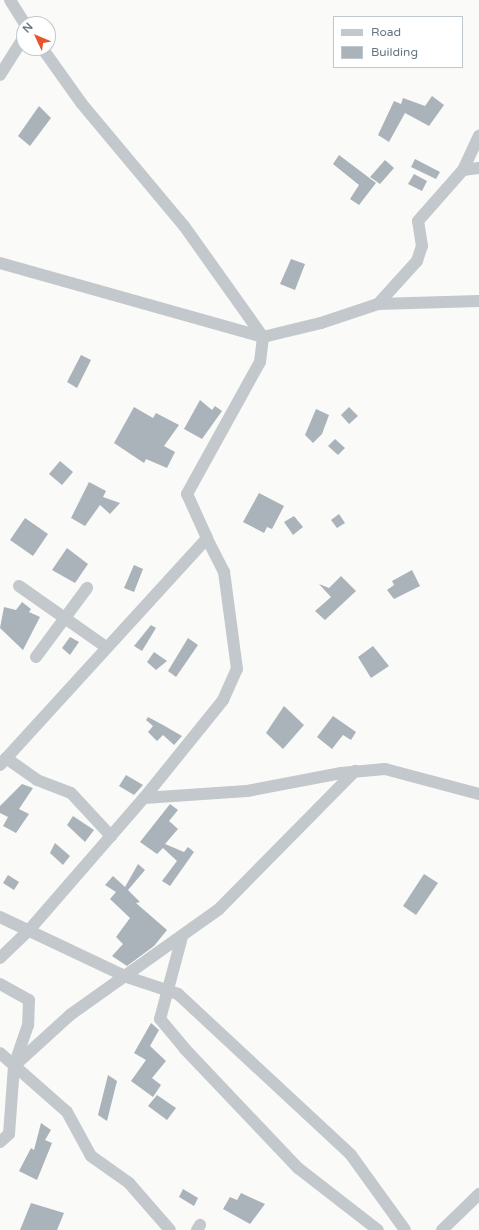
<!DOCTYPE html>
<html>
<head>
<meta charset="utf-8">
<style>
	body { margin:0 }
	#map { position:relative; width:479px; height:1230px; overflow:hidden; background:#fafaf8; font-family:"Varela Round",sans-serif }
	div>[style] { position:absolute }
	.building>* { inset:0; background:#aab3b9 }
	.minor>* { height:12px; margin:-6px; padding:0 6px; transform-origin:6px; border-radius:6px; background:#c3c8cc }
	span { translate:-50% -50%; white-space:nowrap; text-align:center; line-height:1.15; -webkit-text-stroke:4px #fff; paint-order:stroke }
	.legend { position:absolute; left:333px; top:16px; width:130px; height:52px; box-sizing:border-box; background:#fff; border:1px solid #c1c8cd; margin:0; padding:5px 7px; list-style:none; font-size:12px; color:#657683 }
	.legend li { display:flex; align-items:center; gap:8px; height:20px }
	.legend b { width:20px; border:1px solid #c1c8cd }
	.north { position:absolute; left:16px; top:16px; width:40px; height:40px; box-sizing:border-box; background:#fff; border:1px solid #c1c8cd; border-radius:50%; rotate:314deg; font-size:11px; font-weight:700; line-height:16px; text-align:center; color:#657683 }
	.north::after { content:''; display:block; margin:auto; width:14px; height:18px; background:#e4572e; clip-path:polygon(50% 0,100% 100%,50% 72%,0 100%) }
</style>
</head>
<body>
<div id="map">
	<div class="building">
		<div style="clip-path:polygon(432px 96px,444px 105px,429px 126px,405px 113px,389px 142px,378px 135px,394px 101px,401px 104px,403px 98px,425px 106px)"></div>
		<div style="clip-path:polygon(39px 106px,51px 118px,30px 146px,18px 136px)"></div>
		<div style="clip-path:polygon(339px 155px,376px 183px,359px 205px,350px 199px,359px 185px,333px 164px)"></div>
		<div style="clip-path:polygon(415px 159px,440px 172px,436px 179px,411px 167px)"></div>
		<div style="clip-path:polygon(385px 160px,394px 168px,380px 184px,370px 177px)"></div>
		<div style="clip-path:polygon(414px 174px,427px 181px,422px 191px,408px 184px)"></div>
		<div style="clip-path:polygon(291px 259px,305px 264px,295px 290px,280px 284px)"></div>
		<div style="clip-path:polygon(81px 355px,91px 360px,77px 388px,67px 382px)"></div>
		<div style="clip-path:polygon(200px 400px,212px 410px,215px 406px,222px 411px,202px 439px,184px 429px)"></div>
		<div style="clip-path:polygon(134px 407px,153px 418px,156px 413px,179px 425px,164px 446px,175px 452px,167px 468px,146px 459px,144px 463px,114px 443px)"></div>
		<div style="clip-path:polygon(349px 407px,358px 416px,349px 424px,341px 415px)"></div>
		<div style="clip-path:polygon(316px 409px,329px 415px,322px 434px,313px 443px,305px 435px)"></div>
		<div style="clip-path:polygon(335px 439px,345px 448px,338px 455px,328px 446px)"></div>
		<div style="clip-path:polygon(60px 461px,73px 472px,62px 485px,49px 474px)"></div>
		<div style="clip-path:polygon(89px 482px,106px 491px,103px 497px,120px 503px,110px 514px,100px 505px,85px 526px,71px 518px)"></div>
		<div style="clip-path:polygon(259px 493px,284px 506px,272px 529px,267px 527px,264px 533px,243px 522px)"></div>
		<div style="clip-path:polygon(339px 514px,345px 523px,337px 528px,331px 520px)"></div>
		<div style="clip-path:polygon(294px 516px,303px 527px,293px 535px,284px 522px)"></div>
		<div style="clip-path:polygon(25px 518px,48px 534px,33px 556px,10px 540px)"></div>
		<div style="clip-path:polygon(67px 548px,88px 564px,75px 583px,52px 570px)"></div>
		<div style="clip-path:polygon(134px 565px,143px 569px,134px 592px,124px 588px)"></div>
		<div style="clip-path:polygon(412px 570px,420px 586px,394px 599px,387px 590px,394px 585px,392px 581px)"></div>
		<div style="clip-path:polygon(341px 576px,356px 591px,325px 620px,315px 611px,331px 597px,319px 584px,329px 588px)"></div>
		<div style="clip-path:polygon(22px 602px,31px 609px,29px 612px,40px 617px,23px 650px,0 628px,4px 607px,16px 610px)"></div>
		<div style="clip-path:polygon(151px 625px,156px 628px,142px 651px,134px 646px)"></div>
		<div style="clip-path:polygon(70px 637px,79px 642px,70px 655px,62px 648px)"></div>
		<div style="clip-path:polygon(188px 638px,198px 645px,176px 677px,168px 671px)"></div>
		<div style="clip-path:polygon(373px 646px,389px 666px,371px 678px,358px 657px)"></div>
		<div style="clip-path:polygon(154px 652px,167px 661px,156px 670px,147px 662px)"></div>
		<div style="clip-path:polygon(284px 706px,304px 725px,283px 749px,266px 733px)"></div>
		<div style="clip-path:polygon(333px 716px,356px 732px,351px 740px,343px 735px,332px 749px,317px 737px)"></div>
		<div style="clip-path:polygon(148px 717px,163px 725px,182px 736px,174px 745px,163px 735px,157px 741px,148px 732px,153px 726px,146px 720px)"></div>
		<div style="clip-path:polygon(126px 775px,143px 785px,134px 795px,119px 786px)"></div>
		<div style="clip-path:polygon(22px 784px,33px 788px,19px 809px,29px 814px,16px 833px,3px 826px,8px 817px,0 813px,0 806px)"></div>
		<div style="clip-path:polygon(170px 804px,178px 810px,169px 821px,178px 829px,165px 844px,184px 852px,188px 847px,194px 852px,170px 886px,162px 881px,177px 861px,163px 848px,157px 854px,140px 842px)"></div>
		<div style="clip-path:polygon(73px 816px,94px 830px,85px 842px,67px 825px)"></div>
		<div style="clip-path:polygon(55px 843px,70px 856px,63px 865px,50px 853px)"></div>
		<div style="clip-path:polygon(138px 864px,145px 870px,128px 890px,140px 902px,136px 903px,167px 930px,154px 946px,127px 966px,112px 956px,123px 944px,116px 937px,130px 918px,110px 899px,116px 892px,105px 885px,113px 876px,125px 887px)"></div>
		<div style="clip-path:polygon(424px 874px,438px 883px,416px 915px,403px 906px)"></div>
		<div style="clip-path:polygon(8px 875px,19px 882px,14px 890px,3px 883px)"></div>
		<div style="clip-path:polygon(151px 1023px,159px 1030px,150px 1046px,166px 1061px,152px 1078px,161px 1085px,153px 1097px,131px 1081px,146px 1060px,134px 1053px)"></div>
		<div style="clip-path:polygon(108px 1075px,117px 1081px,107px 1121px,98px 1115px)"></div>
		<div style="clip-path:polygon(157px 1095px,176px 1108px,167px 1120px,148px 1106px)"></div>
		<div style="clip-path:polygon(41px 1123px,51px 1130px,45px 1140px,52px 1143px,37px 1180px,19px 1171px,31px 1148px,34px 1150px)"></div>
		<div style="clip-path:polygon(183px 1189px,198px 1198px,194px 1206px,179px 1197px)"></div>
		<div style="clip-path:polygon(241px 1193px,265px 1204px,250px 1224px,223px 1209px,230px 1197px,237px 1200px)"></div>
		<div style="clip-path:polygon(31px 1203px,64px 1213px,57px 1230px,20px 1230px)"></div>
	</div>
	<div class="minor">
		<div style="left:10px;top:0;width:28px;rotate:58deg"></div>
		<div style="left:0;top:75px;width:45px;rotate:-57.7deg"></div>
		<div style="left:463px;top:170px;width:16px;rotate:-7deg"></div>
		<div style="left:0;top:263px;width:273px;rotate:15.7deg"></div>
		<div style="left:263px;top:337px;width:60px;rotate:-13.6deg"></div>
		<div style="left:321px;top:323px;width:60px;rotate:-18.4deg"></div>
		<div style="left:378px;top:304px;width:101px;rotate:-1.7deg"></div>
		<div style="left:378px;top:304px;width:58px;rotate:-47.8deg"></div>
		<div style="left:417px;top:261px;width:16px;rotate:-72deg"></div>
		<div style="left:422px;top:246px;width:25px;rotate:-99deg"></div>
		<div style="left:418px;top:221px;width:68px;rotate:-48.6deg"></div>
		<div style="left:463px;top:170px;width:38px;rotate:-65deg"></div>
		<div style="left:19px;top:586px;width:106px;rotate:35deg"></div>
		<div style="left:36px;top:657px;width:86px;rotate:-53.5deg"></div>
		<div style="left:6px;top:758px;width:38px;rotate:35deg"></div>
		<div style="left:37px;top:780px;width:36px;rotate:21deg"></div>
		<div style="left:71px;top:793px;width:59px;rotate:47.1deg"></div>
		<div style="left:0;top:765px;width:307px;rotate:-47.6deg"></div>
		<div style="left:207px;top:538px;width:48px;rotate:-114.4deg"></div>
		<div style="left:187px;top:494px;width:151px;rotate:-61.1deg"></div>
		<div style="left:260px;top:362px;width:25px;rotate:-83deg"></div>
		<div style="left:263px;top:337px;width:136px;rotate:-125.4deg"></div>
		<div style="left:184px;top:226px;width:159px;rotate:-129.9deg"></div>
		<div style="left:82px;top:104px;width:69px;rotate:-125.5deg"></div>
		<div style="left:144px;top:798px;width:103px;rotate:-3.9deg"></div>
		<div style="left:247px;top:791px;width:96px;rotate:-10.8deg"></div>
		<div style="left:341px;top:773px;width:44px;rotate:-5.2deg"></div>
		<div style="left:385px;top:769px;width:97px;rotate:14.9deg"></div>
		<div style="left:0;top:917px;width:140px;rotate:25.3deg"></div>
		<div style="left:127px;top:977px;width:54px;rotate:18.4deg"></div>
		<div style="left:178px;top:994px;width:236px;rotate:42.9deg"></div>
		<div style="left:351px;top:1155px;width:92px;rotate:54.2deg"></div>
		<div style="left:182px;top:937px;width:85px;rotate:105deg"></div>
		<div style="left:160px;top:1019px;width:38px;rotate:50deg"></div>
		<div style="left:184px;top:1048px;width:166px;rotate:46.5deg"></div>
		<div style="left:298px;top:1168px;width:101px;rotate:37.8deg"></div>
		<div style="left:0;top:958px;width:42px;rotate:-44deg"></div>
		<div style="left:30px;top:929px;width:174px;rotate:-49deg"></div>
		<div style="left:144px;top:798px;width:126px;rotate:-51.1deg"></div>
		<div style="left:223px;top:700px;width:34px;rotate:-66deg"></div>
		<div style="left:237px;top:669px;width:98px;rotate:-97.6deg"></div>
		<div style="left:224px;top:572px;width:38px;rotate:-117deg"></div>
		<div style="left:0;top:984px;width:33px;rotate:29deg"></div>
		<div style="left:29px;top:1000px;width:25px;rotate:92deg"></div>
		<div style="left:28px;top:1025px;width:43px;rotate:108.9deg"></div>
		<div style="left:14px;top:1066px;width:68px;rotate:94.2deg"></div>
		<div style="left:9px;top:1134px;width:12px;rotate:138deg"></div>
		<div style="left:0;top:1053px;width:89px;rotate:41.4deg"></div>
		<div style="left:67px;top:1112px;width:50px;rotate:61.4deg"></div>
		<div style="left:91px;top:1156px;width:47px;rotate:35.4deg"></div>
		<div style="left:129px;top:1183px;width:62px;rotate:48.9deg"></div>
		<div style="left:14px;top:1066px;width:76px;rotate:-42.3deg"></div>
		<div style="left:70px;top:1015px;width:183px;rotate:-35.4deg"></div>
		<div style="left:219px;top:909px;width:194px;rotate:-45.4deg"></div>
		<div style="left:197px;top:1230px;width:6px;rotate:-59deg"></div>
		<div style="left:442px;top:1230px;width:52px;rotate:-44.2deg"></div>
	</div>
	<ul class="legend">
	<li><b style="height:5px;background:#c3c8cc"></b>Road</li>
	<li><b style="height:11px;background:#aab3b9"></b>Building</li>
	</ul>
	<div class="north">N</div>
</div>
</body>
</html>
